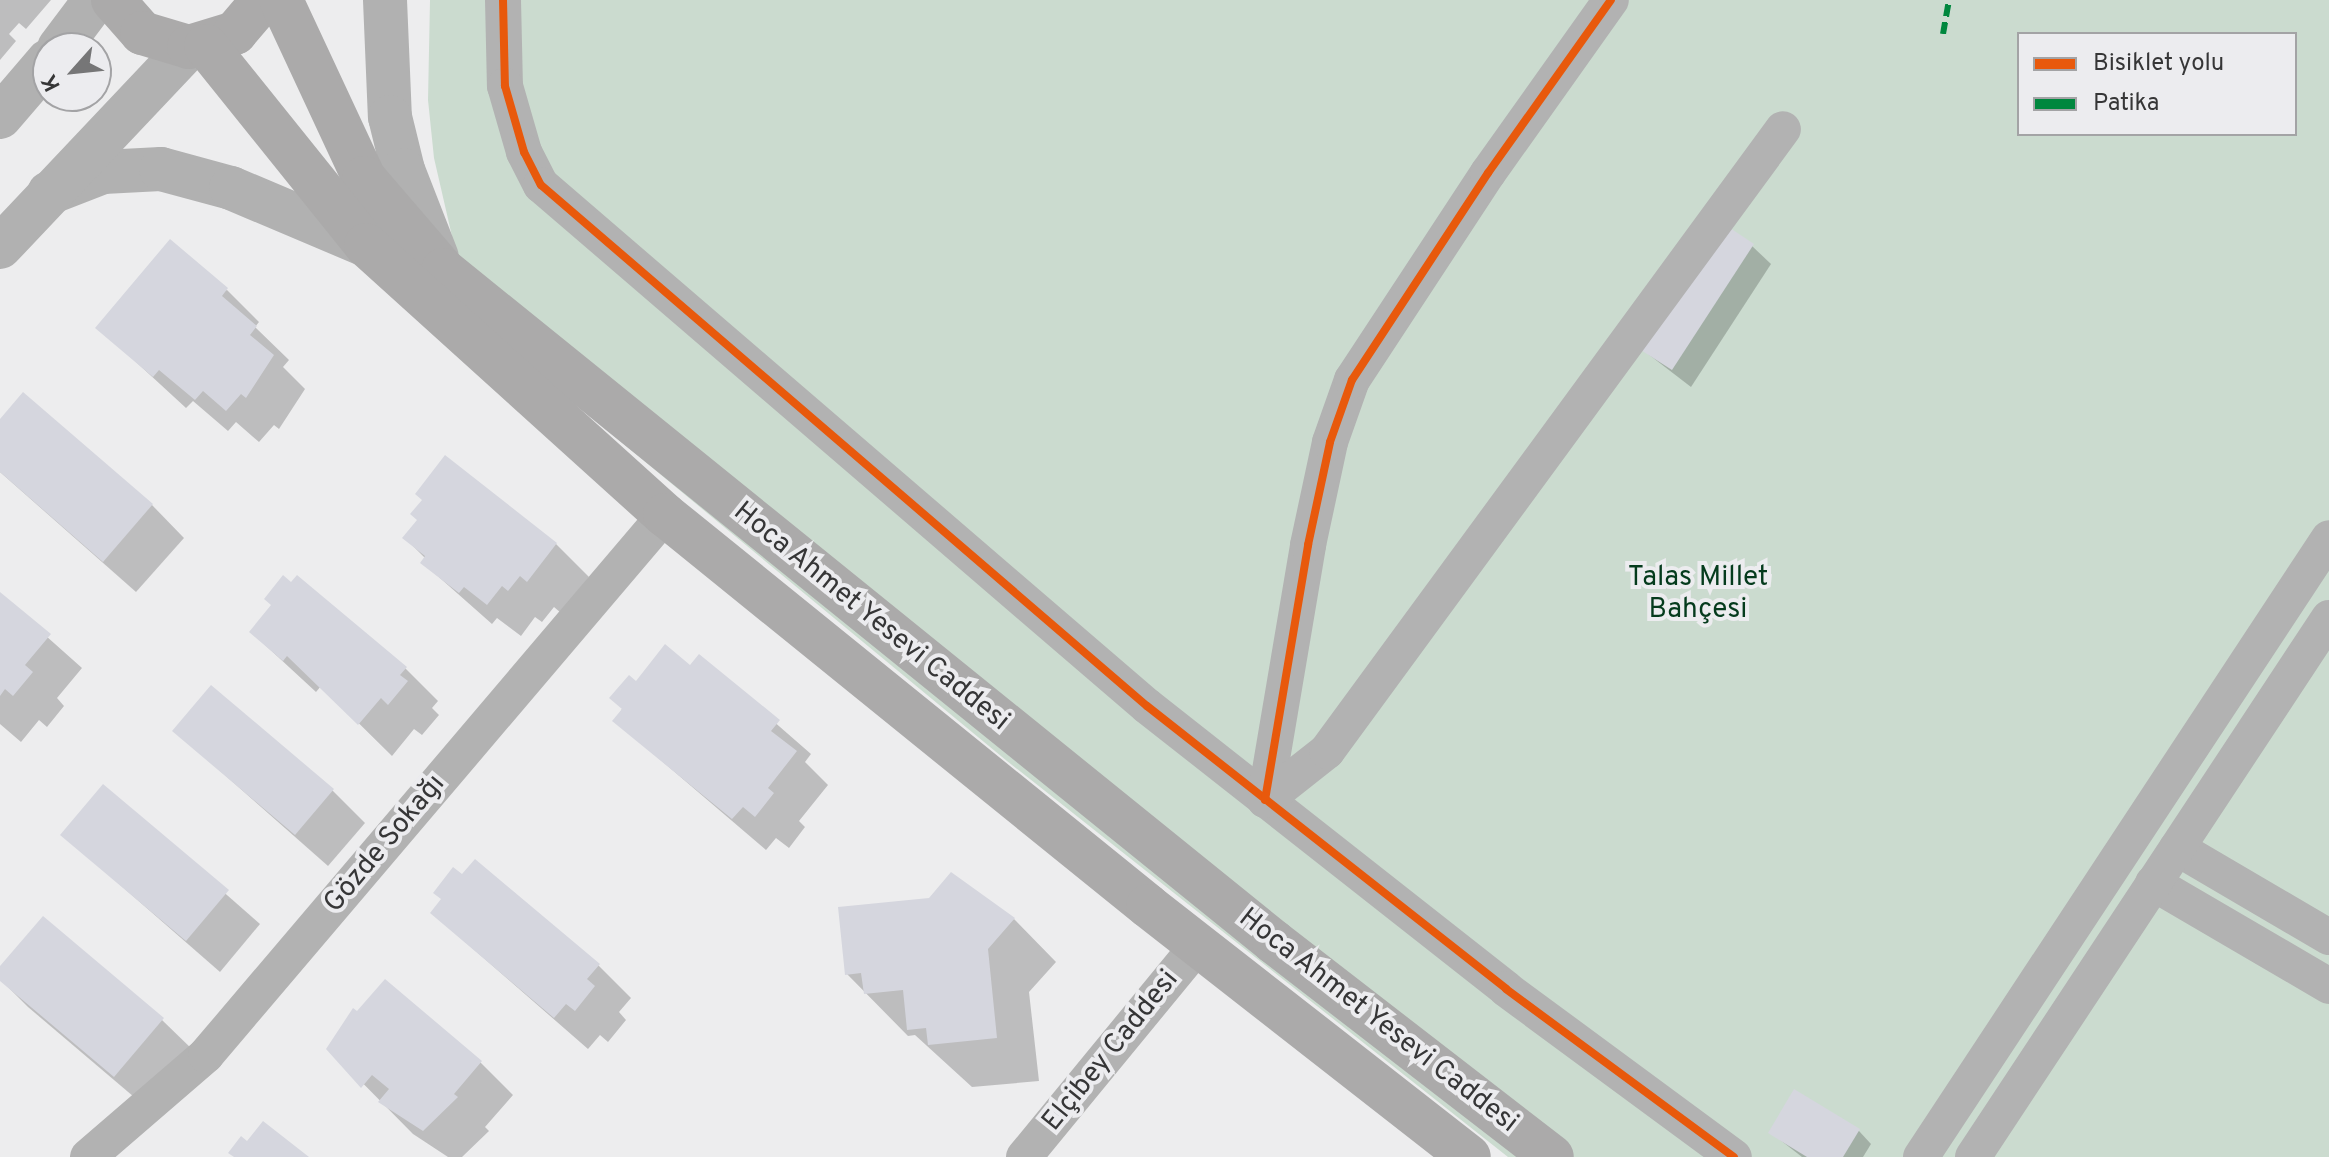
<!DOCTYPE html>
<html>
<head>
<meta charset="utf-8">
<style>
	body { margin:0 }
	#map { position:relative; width:2329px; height:1157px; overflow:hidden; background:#ededee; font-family:Overpass,sans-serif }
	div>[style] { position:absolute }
	.green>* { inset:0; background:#cbdbcf }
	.shadow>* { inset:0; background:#0003 }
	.building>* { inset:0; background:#d5d6de }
	.street>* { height:36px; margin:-18px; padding:0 18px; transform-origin:18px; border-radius:18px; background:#b2b2b2 }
	.secondary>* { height:44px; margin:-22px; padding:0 22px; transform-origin:22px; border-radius:22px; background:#b1b1b1 }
	.primary>* { height:44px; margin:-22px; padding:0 22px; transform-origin:22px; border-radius:22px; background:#abaaaa }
	.quiet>* { height:6px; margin-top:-3px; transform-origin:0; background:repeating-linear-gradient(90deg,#00873e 0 12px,transparent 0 18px) }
	.cycleway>* { height:8px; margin:-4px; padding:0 4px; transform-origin:4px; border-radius:4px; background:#e8590c }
	span { translate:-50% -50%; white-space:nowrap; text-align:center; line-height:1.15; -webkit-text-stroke:8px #ececef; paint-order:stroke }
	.park-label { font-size:28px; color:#053b1d }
	.street-label { font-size:28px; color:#363637 }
	.legend { position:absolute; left:2017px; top:32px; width:280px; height:104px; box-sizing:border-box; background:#ececef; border:2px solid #a3a3a5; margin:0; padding:10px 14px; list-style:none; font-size:24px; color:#363637 }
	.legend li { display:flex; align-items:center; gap:16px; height:40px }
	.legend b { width:40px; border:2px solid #a3a3a5 }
	.north { position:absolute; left:32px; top:32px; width:80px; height:80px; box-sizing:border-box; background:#ececef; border:2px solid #a3a3a5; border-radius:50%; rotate:243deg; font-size:22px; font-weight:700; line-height:32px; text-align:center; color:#363637 }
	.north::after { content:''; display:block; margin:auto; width:28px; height:36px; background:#767677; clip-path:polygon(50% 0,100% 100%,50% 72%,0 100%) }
</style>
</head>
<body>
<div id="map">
	<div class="green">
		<div style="clip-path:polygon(evenodd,430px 0,2329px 0,2329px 1157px,1508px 1157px,1007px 761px,481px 326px,460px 271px,434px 158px,428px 100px,430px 0,2019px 34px,2295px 34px,2295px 134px,2019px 134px,2019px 34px)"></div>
	</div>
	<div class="shadow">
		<div style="clip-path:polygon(0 0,51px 0,26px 29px,19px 23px,9px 34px,16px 41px,0 60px)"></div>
		<div style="clip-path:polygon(1752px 246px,1771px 264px,1691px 387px,1635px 344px)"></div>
		<div style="clip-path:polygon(227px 290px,259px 322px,255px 327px,289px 360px,283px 367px,305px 389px,279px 429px,274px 425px,259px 442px,236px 422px,228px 431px,193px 401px,186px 408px,98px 327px)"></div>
		<div style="clip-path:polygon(0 422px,152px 505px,184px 538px,136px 592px,0 472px)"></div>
		<div style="clip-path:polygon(446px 458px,556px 544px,589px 577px,561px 613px,554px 607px,542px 622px,535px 617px,521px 636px,497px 618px,492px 624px,423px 563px,426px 559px,405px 538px,419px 520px)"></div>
		<div style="clip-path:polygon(0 595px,82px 668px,57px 698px,64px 706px,47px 727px,39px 720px,21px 742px,0 724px)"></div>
		<div style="clip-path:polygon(251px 632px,405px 668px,438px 701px,432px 708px,439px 715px,422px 735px,414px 729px,392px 756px,321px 686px,316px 692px)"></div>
		<div style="clip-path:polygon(700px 657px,811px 754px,805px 762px,828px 785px,799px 821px,805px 827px,789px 848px,776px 838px,766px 850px,615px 721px,637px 683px,691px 668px)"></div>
		<div style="clip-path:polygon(175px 731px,332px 790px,365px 823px,328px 866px)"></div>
		<div style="clip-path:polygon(104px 787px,260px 924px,220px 972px,63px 835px)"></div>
		<div style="clip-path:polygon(443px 900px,598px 965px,631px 998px,619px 1012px,626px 1020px,608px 1042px,600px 1035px,588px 1049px,432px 913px)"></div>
		<div style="clip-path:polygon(1014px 919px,1056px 962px,1029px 992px,1039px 1081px,972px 1087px,915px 1035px,908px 1036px,847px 974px)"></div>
		<div style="clip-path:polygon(0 969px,162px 1020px,195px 1052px,147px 1108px,28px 1007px,0 979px)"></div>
		<div style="clip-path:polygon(358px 1014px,480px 1062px,513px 1095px,485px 1127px,489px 1131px,462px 1157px,448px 1157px,413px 1134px,328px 1048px)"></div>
		<div style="clip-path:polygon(1859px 1131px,1871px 1144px,1863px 1157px,1802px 1157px,1770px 1132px)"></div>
	</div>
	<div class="building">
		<div style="clip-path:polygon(1715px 218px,1754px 244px,1672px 370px,1633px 345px)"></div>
		<div style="clip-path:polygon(170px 239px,228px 288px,222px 296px,257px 326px,250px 335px,274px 355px,246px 398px,241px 394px,226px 411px,203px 391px,195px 400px,159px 370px,153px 377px,95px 328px)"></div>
		<div style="clip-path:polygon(23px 392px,153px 504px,103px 562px,0 472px,0 419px)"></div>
		<div style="clip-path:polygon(445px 455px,557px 543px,527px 582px,520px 576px,508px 591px,502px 586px,487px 605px,464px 587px,459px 593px,420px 563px,425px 556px,402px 538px,417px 520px,410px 514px,422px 500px,415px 494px)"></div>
		<div style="clip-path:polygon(283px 575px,291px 582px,297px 575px,407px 667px,400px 675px,408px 681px,388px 705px,381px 698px,358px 725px,287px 656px,283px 661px,249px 632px,271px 605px,264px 599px)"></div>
		<div style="clip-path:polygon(0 592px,51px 634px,25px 665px,33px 672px,13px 696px,5px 689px,0 696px)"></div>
		<div style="clip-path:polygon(665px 644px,690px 665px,699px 654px,780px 720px,771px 731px,797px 751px,768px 788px,774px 793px,755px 817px,743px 807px,732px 819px,612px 721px,622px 709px,609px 698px,629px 675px,636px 681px)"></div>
		<div style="clip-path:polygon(211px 685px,334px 789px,295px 835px,172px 731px)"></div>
		<div style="clip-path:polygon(103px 784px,229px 890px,186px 941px,60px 835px)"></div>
		<div style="clip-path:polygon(475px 859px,600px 964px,587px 979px,595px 986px,575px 1011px,566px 1004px,554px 1018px,430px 913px,441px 899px,433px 893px,453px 867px,462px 874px)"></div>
		<div style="clip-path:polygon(951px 872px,1015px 918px,988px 949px,997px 1038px,928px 1045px,926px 1028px,907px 1030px,903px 990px,864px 994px,861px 973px,845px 975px,838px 907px,929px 898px)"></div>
		<div style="clip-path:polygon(43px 916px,164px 1018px,114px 1077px,0 981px,0 966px)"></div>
		<div style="clip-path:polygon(385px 979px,482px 1061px,454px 1094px,458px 1097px,423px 1131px,378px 1102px,389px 1089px,372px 1075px,361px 1088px,326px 1049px,353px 1008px,357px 1011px)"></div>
		<div style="clip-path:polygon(1794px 1089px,1860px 1129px,1843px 1157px,1807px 1157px,1768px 1133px)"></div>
		<div style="clip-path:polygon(263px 1121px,309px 1157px,234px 1157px,228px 1153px,241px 1136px,247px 1141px)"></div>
	</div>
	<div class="street">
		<div style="left:503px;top:0;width:86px;rotate:88.7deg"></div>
		<div style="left:505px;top:86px;width:69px;rotate:73.9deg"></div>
		<div style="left:524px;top:152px;width:37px;rotate:63deg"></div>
		<div style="left:541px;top:185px;width:799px;rotate:40.69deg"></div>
		<div style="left:1147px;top:706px;width:457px;rotate:38.2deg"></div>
		<div style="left:1506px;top:989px;width:283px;rotate:36.4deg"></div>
		<div style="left:1265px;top:800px;width:259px;rotate:-80.4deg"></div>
		<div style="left:1308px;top:545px;width:105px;rotate:-77.9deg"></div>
		<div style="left:1330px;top:442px;width:66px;rotate:-70.5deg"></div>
		<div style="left:1352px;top:380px;width:248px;rotate:-56.7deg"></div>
		<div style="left:1488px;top:173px;width:212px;rotate:-54.6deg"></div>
		<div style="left:1265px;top:800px;width:79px;rotate:-38.3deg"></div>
		<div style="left:1327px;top:751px;width:771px;rotate:-53.75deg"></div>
		<div style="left:2177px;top:848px;width:176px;rotate:30.4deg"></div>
		<div style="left:2153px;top:883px;width:204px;rotate:30.3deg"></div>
		<div style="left:88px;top:1157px;width:156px;rotate:-40.8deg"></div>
		<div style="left:206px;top:1055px;width:709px;rotate:-49.64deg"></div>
		<div style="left:1024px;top:1157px;width:274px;rotate:-50.6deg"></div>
		<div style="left:1921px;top:1157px;width:741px;rotate:-56.61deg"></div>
		<div style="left:1973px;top:1157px;width:646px;rotate:-56.56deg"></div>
	</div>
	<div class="secondary">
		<div style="left:385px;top:0;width:117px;rotate:87.6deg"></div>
		<div style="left:390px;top:117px;width:55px;rotate:76.2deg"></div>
		<div style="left:403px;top:170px;width:93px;rotate:68.7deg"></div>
		<div style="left:59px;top:48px;width:60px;rotate:-53.1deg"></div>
		<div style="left:0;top:117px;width:74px;rotate:-49.4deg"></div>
		<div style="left:49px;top:193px;width:58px;rotate:-21.3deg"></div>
		<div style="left:103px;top:172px;width:58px;rotate:-3deg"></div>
		<div style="left:161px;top:169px;width:73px;rotate:15.2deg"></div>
		<div style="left:231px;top:188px;width:147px;rotate:22.9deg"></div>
		<div style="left:0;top:247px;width:275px;rotate:-46.6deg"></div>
	</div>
	<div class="primary">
		<div style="left:113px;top:0;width:44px;rotate:48.7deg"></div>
		<div style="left:142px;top:33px;width:49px;rotate:16.6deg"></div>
		<div style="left:189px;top:47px;width:48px;rotate:-16.9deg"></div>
		<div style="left:235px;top:33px;width:43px;rotate:-49.7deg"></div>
		<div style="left:281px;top:0;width:196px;rotate:65deg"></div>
		<div style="left:364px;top:178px;width:121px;rotate:49.3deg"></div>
		<div style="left:443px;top:270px;width:1069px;rotate:38.96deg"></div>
		<div style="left:1274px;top:942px;width:351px;rotate:37.7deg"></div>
		<div style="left:206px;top:46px;width:255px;rotate:51.2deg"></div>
		<div style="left:366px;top:245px;width:403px;rotate:42.1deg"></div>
		<div style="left:665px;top:515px;width:621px;rotate:38.99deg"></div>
		<div style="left:1148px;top:906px;width:407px;rotate:38deg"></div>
	</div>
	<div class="quiet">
		<div style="left:1943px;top:34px;width:35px;rotate:-80deg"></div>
	</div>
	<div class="cycleway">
		<div style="left:503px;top:0;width:86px;rotate:88.7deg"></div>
		<div style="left:505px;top:86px;width:69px;rotate:73.9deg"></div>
		<div style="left:524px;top:152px;width:37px;rotate:63deg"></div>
		<div style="left:541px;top:185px;width:799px;rotate:40.69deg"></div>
		<div style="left:1147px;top:706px;width:457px;rotate:38.2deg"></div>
		<div style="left:1506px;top:989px;width:283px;rotate:36.4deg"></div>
		<div style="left:1265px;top:800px;width:259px;rotate:-80.4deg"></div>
		<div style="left:1308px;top:545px;width:105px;rotate:-77.9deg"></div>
		<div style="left:1330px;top:442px;width:66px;rotate:-70.5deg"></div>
		<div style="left:1352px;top:380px;width:248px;rotate:-56.7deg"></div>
		<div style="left:1488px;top:173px;width:212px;rotate:-54.6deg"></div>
	</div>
	<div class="park-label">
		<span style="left:1698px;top:594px">Talas Millet<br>Bahçesi</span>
	</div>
	<div class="street-label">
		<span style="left:871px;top:617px;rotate:39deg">Hoca Ahmet Yesevi Caddesi</span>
		<span style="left:385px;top:844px;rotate:-50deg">Gözde Sokağı</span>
		<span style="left:1378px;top:1021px;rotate:38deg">Hoca Ahmet Yesevi Caddesi</span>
		<span style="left:1111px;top:1051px;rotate:-51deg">Elçibey Caddesi</span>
	</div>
	<ul class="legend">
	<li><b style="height:10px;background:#e8590c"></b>Bisiklet yolu</li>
	<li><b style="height:10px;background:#00873e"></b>Patika</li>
	</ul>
	<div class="north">K</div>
</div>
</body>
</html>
